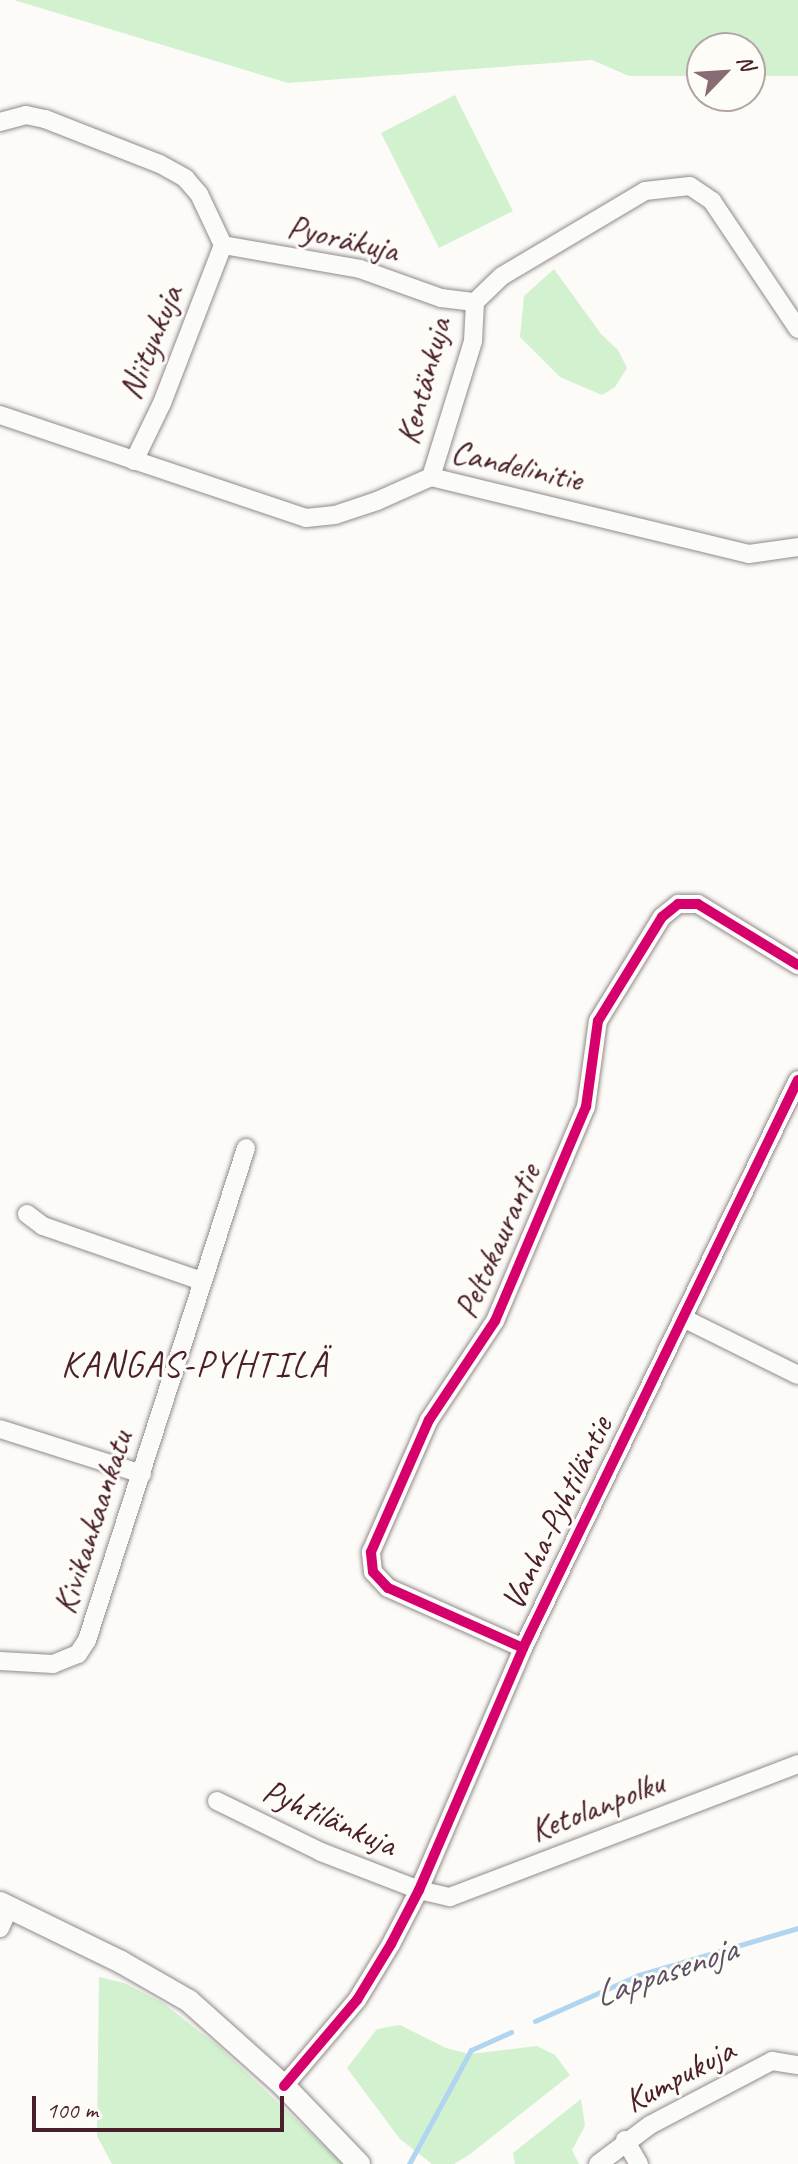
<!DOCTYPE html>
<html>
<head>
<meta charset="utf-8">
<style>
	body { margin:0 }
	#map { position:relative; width:798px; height:2164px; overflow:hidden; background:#fcfbf8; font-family:Caveat,sans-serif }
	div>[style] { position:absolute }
	.green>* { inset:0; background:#d2f1ce }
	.stream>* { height:5px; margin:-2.5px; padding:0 2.5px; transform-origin:2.5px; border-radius:2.5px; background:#b0d5f0 }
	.roads { filter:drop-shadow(0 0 2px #928a8b) drop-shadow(0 0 2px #928a8b) }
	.minor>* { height:18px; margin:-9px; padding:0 9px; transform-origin:9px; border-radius:9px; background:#fbfbf9 }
	.tertiary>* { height:22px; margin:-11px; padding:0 11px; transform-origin:11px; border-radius:11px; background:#fbfbf9 }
	.cycleway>* { height:10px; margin:-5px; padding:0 5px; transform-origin:5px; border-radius:5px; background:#d6006c }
	span { translate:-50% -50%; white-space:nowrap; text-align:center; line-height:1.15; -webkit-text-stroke:6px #fdfcf7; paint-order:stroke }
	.street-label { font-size:34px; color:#4a1f2b }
	.neighbourhood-label { font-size:36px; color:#4a1f2b; letter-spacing:2px }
	.water-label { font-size:36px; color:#5f5165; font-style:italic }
	.north { position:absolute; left:686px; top:32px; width:80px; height:80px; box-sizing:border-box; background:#fdfcf7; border:2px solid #b5a4a5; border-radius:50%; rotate:65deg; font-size:22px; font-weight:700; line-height:32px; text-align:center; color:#4a1f2b }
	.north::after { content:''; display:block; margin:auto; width:28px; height:36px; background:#886c73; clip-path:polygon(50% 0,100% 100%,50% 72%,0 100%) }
	.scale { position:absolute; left:32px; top:2096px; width:252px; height:36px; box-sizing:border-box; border:4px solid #4a1f2b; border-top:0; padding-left:10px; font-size:24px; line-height:28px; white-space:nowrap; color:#4a1f2b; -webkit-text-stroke:6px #fdfcf7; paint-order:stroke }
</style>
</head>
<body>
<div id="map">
	<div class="green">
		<div style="clip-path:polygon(14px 0,798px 0,798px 76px,750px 76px,750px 48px,702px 48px,702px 76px,629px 76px,592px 60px,288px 83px)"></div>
		<div style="clip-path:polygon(455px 95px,513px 211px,439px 248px,381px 133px)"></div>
		<div style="clip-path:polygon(554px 269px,601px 334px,618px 350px,627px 368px,615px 387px,602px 395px,560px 377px,520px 337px,524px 296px)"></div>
		<div style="clip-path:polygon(99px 1977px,124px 1983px,163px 2003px,218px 2046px,343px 2164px,112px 2164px,97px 2136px)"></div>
		<div style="clip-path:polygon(400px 2025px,446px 2048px,469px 2054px,537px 2046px,555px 2055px,570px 2075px,469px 2155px,454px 2164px,432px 2164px,400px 2139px,347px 2068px,377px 2029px)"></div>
		<div style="clip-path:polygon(581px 2099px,585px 2126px,572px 2150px,579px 2164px,515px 2164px,513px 2153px)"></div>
	</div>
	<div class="stream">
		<div style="left:535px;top:2021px;width:114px;rotate:-23.9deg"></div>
		<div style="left:639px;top:1975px;width:166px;rotate:-16.5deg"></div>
		<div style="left:409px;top:2164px;width:130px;rotate:-61.5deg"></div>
		<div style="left:471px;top:2050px;width:44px;rotate:-24.2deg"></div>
	</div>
	<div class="roads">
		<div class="minor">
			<div style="left:0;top:122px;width:27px;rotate:-15deg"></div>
			<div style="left:26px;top:115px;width:19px;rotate:12deg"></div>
			<div style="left:45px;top:119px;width:123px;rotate:21.4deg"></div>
			<div style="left:160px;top:164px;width:29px;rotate:29deg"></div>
			<div style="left:185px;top:178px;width:21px;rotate:49deg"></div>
			<div style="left:199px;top:194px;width:56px;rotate:64.8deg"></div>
			<div style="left:223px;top:245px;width:139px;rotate:9.9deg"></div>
			<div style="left:360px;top:269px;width:86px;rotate:19.7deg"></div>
			<div style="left:441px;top:298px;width:34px;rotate:7deg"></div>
			<div style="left:475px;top:302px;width:37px;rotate:-44deg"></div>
			<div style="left:502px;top:276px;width:166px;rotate:-30.7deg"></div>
			<div style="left:645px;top:191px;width:45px;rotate:-6.3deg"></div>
			<div style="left:690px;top:186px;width:27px;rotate:34deg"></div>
			<div style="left:712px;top:201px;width:154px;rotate:56.1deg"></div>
			<div style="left:0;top:415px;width:323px;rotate:18.6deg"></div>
			<div style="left:306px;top:518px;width:29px;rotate:-6deg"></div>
			<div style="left:335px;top:515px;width:44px;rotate:-18.4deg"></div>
			<div style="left:377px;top:501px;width:59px;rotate:-24deg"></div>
			<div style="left:431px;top:477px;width:327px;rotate:13.6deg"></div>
			<div style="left:749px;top:554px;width:49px;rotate:-8.1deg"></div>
			<div style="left:134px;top:461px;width:64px;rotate:-64.2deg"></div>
			<div style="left:162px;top:403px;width:169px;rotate:-68.9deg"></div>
			<div style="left:431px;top:477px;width:142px;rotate:-72.8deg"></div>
			<div style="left:473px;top:341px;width:39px;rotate:-87deg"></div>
			<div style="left:27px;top:1214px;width:20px;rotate:37deg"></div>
			<div style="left:43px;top:1226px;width:168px;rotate:19.1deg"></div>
			<div style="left:683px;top:1318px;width:128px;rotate:26.4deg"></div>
			<div style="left:0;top:1429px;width:149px;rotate:17.6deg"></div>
			<div style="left:523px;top:1648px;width:148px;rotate:-156deg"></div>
			<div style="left:388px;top:1588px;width:22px;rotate:-133deg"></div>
			<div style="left:373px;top:1572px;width:20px;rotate:-96deg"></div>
			<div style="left:371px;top:1552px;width:144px;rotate:-66.3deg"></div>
			<div style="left:429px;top:1420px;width:119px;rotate:-56.3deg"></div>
			<div style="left:495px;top:1321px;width:233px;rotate:-67deg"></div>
			<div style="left:586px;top:1107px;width:87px;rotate:-82.1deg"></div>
			<div style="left:598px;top:1021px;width:122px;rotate:-58.4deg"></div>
			<div style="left:662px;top:917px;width:21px;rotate:-39deg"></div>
			<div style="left:678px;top:904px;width:20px"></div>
			<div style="left:698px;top:904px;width:117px;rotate:31.4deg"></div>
			<div style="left:0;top:1661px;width:53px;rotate:3.2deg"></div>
			<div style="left:53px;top:1664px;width:27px;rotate:-22deg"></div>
			<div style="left:78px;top:1654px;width:17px;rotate:-57deg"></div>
			<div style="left:87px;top:1640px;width:517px;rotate:-72.09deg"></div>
			<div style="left:217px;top:1801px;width:116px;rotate:26.1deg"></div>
			<div style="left:321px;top:1852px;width:105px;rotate:21.2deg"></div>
			<div style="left:419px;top:1890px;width:32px;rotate:13deg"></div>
			<div style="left:450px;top:1897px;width:373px;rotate:-20.9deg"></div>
			<div style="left:0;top:1928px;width:22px;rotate:-66deg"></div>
			<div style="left:284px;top:2086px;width:113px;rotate:-49.7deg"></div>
			<div style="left:357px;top:2000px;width:66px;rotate:-58.7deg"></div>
			<div style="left:391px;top:1944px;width:61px;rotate:-62.6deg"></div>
			<div style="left:419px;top:1890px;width:263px;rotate:-66.7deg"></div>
			<div style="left:523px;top:1648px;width:631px;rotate:-64.17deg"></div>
			<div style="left:625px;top:2140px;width:28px;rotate:60deg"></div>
			<div style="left:598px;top:2164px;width:65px;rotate:-36.9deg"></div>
			<div style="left:650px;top:2125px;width:138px;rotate:-27.7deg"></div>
			<div style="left:772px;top:2061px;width:26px;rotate:9deg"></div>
		</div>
		<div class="tertiary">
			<div style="left:0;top:1903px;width:135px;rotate:26deg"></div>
			<div style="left:121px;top:1962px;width:78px;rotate:29.8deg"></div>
			<div style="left:189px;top:2001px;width:127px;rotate:41.8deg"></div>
			<div style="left:284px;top:2086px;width:108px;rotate:46.1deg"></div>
		</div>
	</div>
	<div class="cycleway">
		<div style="left:523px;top:1648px;width:148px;rotate:-156deg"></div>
		<div style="left:388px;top:1588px;width:22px;rotate:-133deg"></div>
		<div style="left:373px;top:1572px;width:20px;rotate:-96deg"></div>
		<div style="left:371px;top:1552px;width:144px;rotate:-66.3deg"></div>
		<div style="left:429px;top:1420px;width:119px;rotate:-56.3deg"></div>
		<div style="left:495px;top:1321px;width:233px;rotate:-67deg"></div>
		<div style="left:586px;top:1107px;width:87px;rotate:-82.1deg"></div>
		<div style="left:598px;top:1021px;width:122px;rotate:-58.4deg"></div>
		<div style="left:662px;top:917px;width:21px;rotate:-39deg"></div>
		<div style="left:678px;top:904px;width:20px"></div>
		<div style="left:698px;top:904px;width:117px;rotate:31.4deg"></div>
		<div style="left:284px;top:2086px;width:113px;rotate:-49.7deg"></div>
		<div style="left:357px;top:2000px;width:66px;rotate:-58.7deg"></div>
		<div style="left:391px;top:1944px;width:61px;rotate:-62.6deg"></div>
		<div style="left:419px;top:1890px;width:263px;rotate:-66.7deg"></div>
		<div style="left:523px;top:1648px;width:631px;rotate:-64.17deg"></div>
	</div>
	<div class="street-label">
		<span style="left:343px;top:238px;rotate:13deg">Pyoräkuja</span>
		<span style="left:150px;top:342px;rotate:-68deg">Niitynkuja</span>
		<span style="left:423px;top:381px;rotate:-75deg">Kentänkuja</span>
		<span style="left:517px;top:465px;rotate:13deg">Candelinitie</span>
		<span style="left:497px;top:1241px;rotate:-66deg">Peltokaurantie</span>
		<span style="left:556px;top:1513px;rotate:-64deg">Vanha-Pyhtiläntie</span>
		<span style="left:92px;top:1522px;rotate:-72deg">Kivikankaankatu</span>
		<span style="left:597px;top:1806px;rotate:-21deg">Ketolanpolku</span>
		<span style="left:330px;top:1817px;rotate:24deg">Pyhtilänkuja</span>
		<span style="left:679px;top:2075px;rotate:-28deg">Kumpukuja</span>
	</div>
	<div class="neighbourhood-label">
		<span style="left:195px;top:1365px">KANGAS-PYHTILÄ</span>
	</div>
	<div class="water-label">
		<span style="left:665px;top:1972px;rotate:-19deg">Lappasenoja</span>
	</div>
	<div class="north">N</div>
	<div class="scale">100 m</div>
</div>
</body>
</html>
